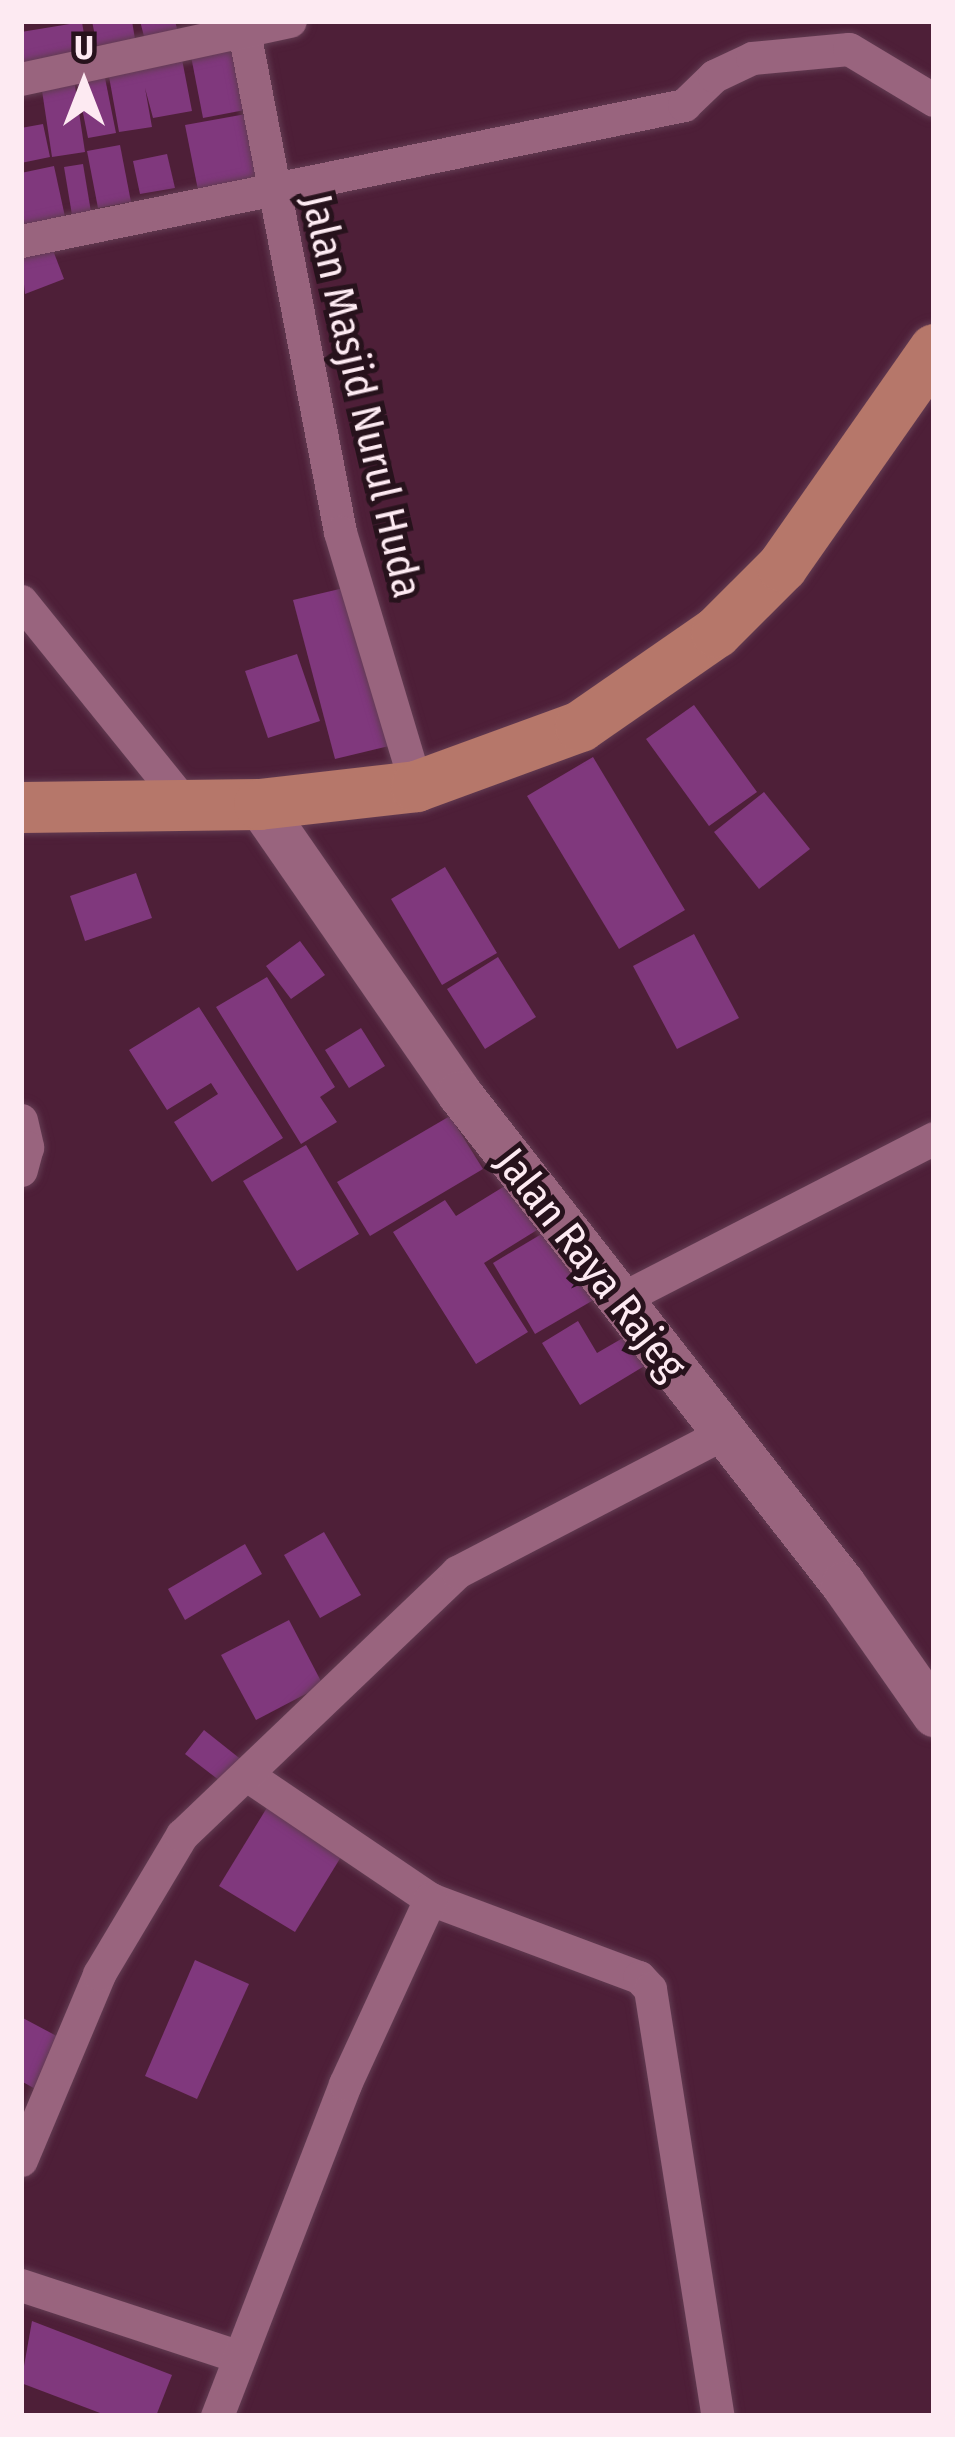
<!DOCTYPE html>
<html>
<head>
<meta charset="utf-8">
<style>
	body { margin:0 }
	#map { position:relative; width:955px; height:2437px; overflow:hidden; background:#4e1f38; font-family:"Fira Sans Condensed",sans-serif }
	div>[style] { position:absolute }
	.building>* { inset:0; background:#80387d }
	.roads { filter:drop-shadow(0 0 3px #623c52) drop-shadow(0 0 3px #623c52) }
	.minor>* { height:33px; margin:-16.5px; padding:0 16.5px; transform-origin:16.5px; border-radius:16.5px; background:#99647e }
	.secondary>* { height:45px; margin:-22.5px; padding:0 22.5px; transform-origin:22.5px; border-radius:22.5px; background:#99647e }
	.primary>* { height:51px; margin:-25.5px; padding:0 25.5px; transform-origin:25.5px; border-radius:25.5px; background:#b6776a }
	span { translate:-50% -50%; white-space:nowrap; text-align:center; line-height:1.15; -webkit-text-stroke:10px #27121c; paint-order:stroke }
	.street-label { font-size:42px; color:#fdeaf2 }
	.frame { position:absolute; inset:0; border:24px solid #fdeaf2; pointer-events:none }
	.north { position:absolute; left:24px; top:24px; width:120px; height:120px; -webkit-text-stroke:9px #27121c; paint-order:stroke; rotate:0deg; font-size:33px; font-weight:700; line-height:48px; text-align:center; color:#fdeaf2 }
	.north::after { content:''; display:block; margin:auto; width:42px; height:54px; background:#fdeaf2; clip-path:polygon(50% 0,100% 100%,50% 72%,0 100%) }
</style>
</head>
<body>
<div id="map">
	<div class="building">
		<div style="clip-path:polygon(92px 21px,132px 21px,135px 39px,97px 46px)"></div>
		<div style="clip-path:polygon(140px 21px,175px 21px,179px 36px,146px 44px)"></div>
		<div style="clip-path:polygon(82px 22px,88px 59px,21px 70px,21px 32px)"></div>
		<div style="clip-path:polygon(236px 43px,250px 109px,203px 118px,190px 51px)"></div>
		<div style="clip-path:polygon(180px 49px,192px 111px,153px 118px,145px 88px,152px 127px,119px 132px,108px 71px)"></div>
		<div style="clip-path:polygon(105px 78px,116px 133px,88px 138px,77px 83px)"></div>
		<div style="clip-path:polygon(74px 79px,85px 152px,52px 157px,41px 84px)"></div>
		<div style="clip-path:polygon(246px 114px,259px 179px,198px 190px,185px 125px)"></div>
		<div style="clip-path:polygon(43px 124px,50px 157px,21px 163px,21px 128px)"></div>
		<div style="clip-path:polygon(120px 145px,131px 202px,98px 208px,87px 151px)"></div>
		<div style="clip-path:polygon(167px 154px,175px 188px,140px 194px,133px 161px)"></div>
		<div style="clip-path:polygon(83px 164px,92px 218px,73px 221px,64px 167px)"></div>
		<div style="clip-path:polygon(54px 166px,67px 226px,25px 235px,21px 173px)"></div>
		<div style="clip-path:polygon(51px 245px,64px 279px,25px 294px,21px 256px)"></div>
		<div style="clip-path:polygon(348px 587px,389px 746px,335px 759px,293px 600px)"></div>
		<div style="clip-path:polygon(297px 654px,320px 721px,268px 738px,245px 671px)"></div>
		<div style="clip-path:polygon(694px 705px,757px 792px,709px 826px,646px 739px)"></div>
		<div style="clip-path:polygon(593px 757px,685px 910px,619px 949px,527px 796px)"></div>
		<div style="clip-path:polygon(764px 792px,810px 849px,759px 889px,714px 832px)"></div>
		<div style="clip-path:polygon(445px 867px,497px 953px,442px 985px,391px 899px)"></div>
		<div style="clip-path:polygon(136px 873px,152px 918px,85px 941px,70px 896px)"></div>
		<div style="clip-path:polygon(694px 934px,739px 1018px,677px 1049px,633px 966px)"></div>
		<div style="clip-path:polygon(300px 941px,325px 975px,291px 999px,266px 966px)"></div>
		<div style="clip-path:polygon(498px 957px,536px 1017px,485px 1049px,447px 989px)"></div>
		<div style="clip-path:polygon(267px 977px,335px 1087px,320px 1097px,337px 1122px,301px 1144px,216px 1007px)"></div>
		<div style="clip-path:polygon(199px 1007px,283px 1138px,212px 1182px,174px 1122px,218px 1094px,211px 1083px,167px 1110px,129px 1050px)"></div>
		<div style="clip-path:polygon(361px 1028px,385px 1066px,349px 1088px,325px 1050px)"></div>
		<div style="clip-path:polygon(450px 1116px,483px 1169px,370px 1236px,337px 1182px)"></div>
		<div style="clip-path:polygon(306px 1145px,359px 1234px,297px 1271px,243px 1181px)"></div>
		<div style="clip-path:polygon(508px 1184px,537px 1230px,484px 1263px,528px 1332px,476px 1364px,393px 1232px,445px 1200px,456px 1216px)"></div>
		<div style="clip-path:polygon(555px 1226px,597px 1298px,535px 1334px,493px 1263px)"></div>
		<div style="clip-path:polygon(578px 1321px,597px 1353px,628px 1335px,646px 1365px,580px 1405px,542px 1343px)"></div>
		<div style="clip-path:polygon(324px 1532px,361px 1595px,320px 1618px,284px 1555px)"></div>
		<div style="clip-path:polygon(245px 1544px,262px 1574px,185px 1620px,168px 1589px)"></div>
		<div style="clip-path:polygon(289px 1620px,323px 1685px,256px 1720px,221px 1655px)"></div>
		<div style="clip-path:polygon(204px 1730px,243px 1761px,224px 1784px,185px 1754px)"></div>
		<div style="clip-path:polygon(268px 1806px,344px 1852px,295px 1932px,219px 1886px)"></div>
		<div style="clip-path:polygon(195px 1960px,249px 1984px,197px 2099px,145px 2076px)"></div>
		<div style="clip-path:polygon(21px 2017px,66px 2041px,39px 2091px,21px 2081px)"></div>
		<div style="clip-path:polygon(32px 2321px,172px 2375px,156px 2416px,108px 2416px,21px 2383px)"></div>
	</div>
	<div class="roads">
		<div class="minor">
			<div style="left:242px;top:21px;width:520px;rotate:79.14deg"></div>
			<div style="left:340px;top:532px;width:265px;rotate:73.3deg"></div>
			<div style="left:21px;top:79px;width:275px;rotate:-12.2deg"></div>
			<div style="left:21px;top:241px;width:677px;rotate:-11.59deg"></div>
			<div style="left:684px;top:105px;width:42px;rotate:-44deg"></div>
			<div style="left:714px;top:76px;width:42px;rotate:-25.3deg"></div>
			<div style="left:752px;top:58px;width:97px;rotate:-5.3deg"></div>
			<div style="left:849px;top:49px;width:99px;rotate:31deg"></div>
			<div style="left:21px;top:601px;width:261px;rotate:51.1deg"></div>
			<div style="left:21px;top:1120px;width:28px;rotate:77deg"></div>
			<div style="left:27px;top:1147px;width:24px;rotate:105deg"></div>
			<div style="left:617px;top:1301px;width:356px;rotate:-27.2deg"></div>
			<div style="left:250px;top:1777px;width:217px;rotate:34.1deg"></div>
			<div style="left:430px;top:1899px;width:223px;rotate:20.5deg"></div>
			<div style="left:639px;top:1977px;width:16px;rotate:47deg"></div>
			<div style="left:650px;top:1989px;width:432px;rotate:81deg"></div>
			<div style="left:21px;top:2160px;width:202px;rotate:-67.2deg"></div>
			<div style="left:99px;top:1974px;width:162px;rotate:-59.2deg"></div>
			<div style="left:182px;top:1835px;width:381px;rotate:-43.7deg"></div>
			<div style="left:457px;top:1572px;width:301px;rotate:-27.5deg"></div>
			<div style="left:21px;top:2285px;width:224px;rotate:18.2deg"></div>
			<div style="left:217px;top:2416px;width:356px;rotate:-68.9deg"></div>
			<div style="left:345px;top:2084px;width:204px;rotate:-65.3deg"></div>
		</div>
		<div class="secondary">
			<div style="left:259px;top:804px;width:351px;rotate:55.3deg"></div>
			<div style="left:459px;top:1093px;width:623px;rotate:51.97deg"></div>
			<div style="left:843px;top:1584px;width:159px;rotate:55deg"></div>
		</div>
		<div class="primary">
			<div style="left:21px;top:807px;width:238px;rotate:-0.7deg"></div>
			<div style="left:259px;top:804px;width:158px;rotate:-6.5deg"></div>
			<div style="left:416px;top:786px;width:175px;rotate:-20.1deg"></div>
			<div style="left:580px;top:726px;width:165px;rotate:-34.7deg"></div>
			<div style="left:716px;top:632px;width:93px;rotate:-45deg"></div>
			<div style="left:782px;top:566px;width:265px;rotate:-55deg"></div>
		</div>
	</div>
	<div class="street-label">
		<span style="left:362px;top:396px;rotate:77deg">Jalan Masjid Nurul Huda</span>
		<span style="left:591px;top:1264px;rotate:52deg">Jalan Raya Rajeg</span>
	</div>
	<div class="frame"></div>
	<div class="north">U</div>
</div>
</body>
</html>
